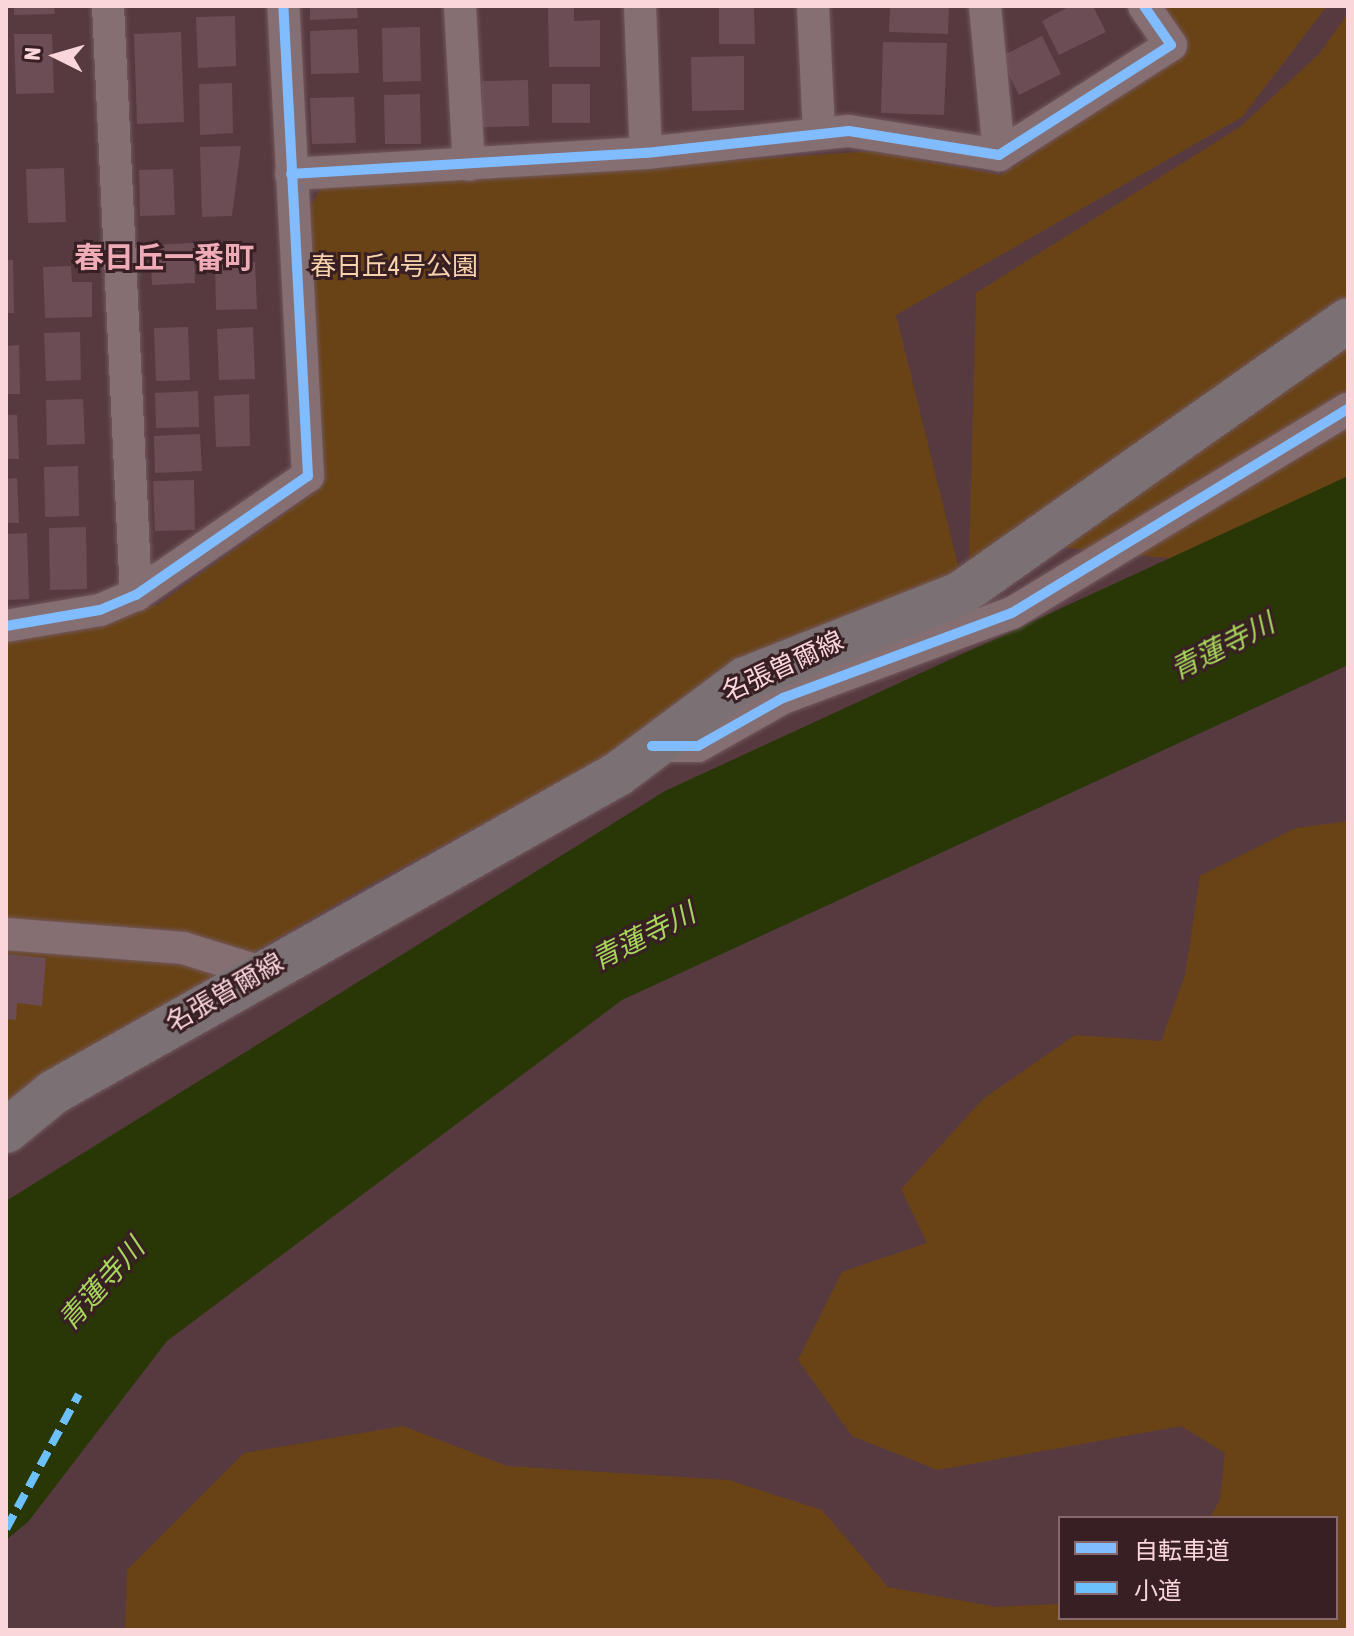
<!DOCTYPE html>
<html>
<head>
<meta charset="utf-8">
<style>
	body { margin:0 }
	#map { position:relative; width:1354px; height:1636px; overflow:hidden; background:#563a40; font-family:"Asap Condensed","Noto Sans JP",sans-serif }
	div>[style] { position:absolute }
	.green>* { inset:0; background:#694316 }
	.water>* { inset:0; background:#293707 }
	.building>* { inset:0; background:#6c4d55 }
	.roads { filter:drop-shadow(0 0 2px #73595f) drop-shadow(0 0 2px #73595f) }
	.minor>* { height:32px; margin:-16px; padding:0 16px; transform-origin:16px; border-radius:16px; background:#856f73 }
	.primary>* { height:44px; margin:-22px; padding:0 22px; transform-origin:22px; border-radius:22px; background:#7b7073 }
	.quiet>* { height:8px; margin-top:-4px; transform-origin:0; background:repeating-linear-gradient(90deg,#6cc0fc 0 16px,transparent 0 24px) }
	.cycleway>* { height:10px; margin:-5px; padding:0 5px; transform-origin:5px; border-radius:5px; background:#80bcff }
	span { translate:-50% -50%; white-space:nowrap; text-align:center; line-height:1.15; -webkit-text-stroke:6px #381f24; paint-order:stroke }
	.park-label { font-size:26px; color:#f7d2ac }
	.street-label { font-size:26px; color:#fad6db }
	.water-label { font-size:28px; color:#a6d75a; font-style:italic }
	.quarter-label { font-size:30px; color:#efacb7; font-weight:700 }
	.frame { position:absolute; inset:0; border:8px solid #fad6db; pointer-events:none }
	.legend { position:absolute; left:1058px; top:1516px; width:280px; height:104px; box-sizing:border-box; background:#381f24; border:2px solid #86686d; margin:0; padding:10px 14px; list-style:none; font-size:24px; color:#fad6db }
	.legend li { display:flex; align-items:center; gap:16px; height:40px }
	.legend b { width:40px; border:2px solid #86686d }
	.north { position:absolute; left:16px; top:16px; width:80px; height:80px; -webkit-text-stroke:6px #381f24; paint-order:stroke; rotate:275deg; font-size:22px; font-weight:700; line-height:32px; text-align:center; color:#fad6db }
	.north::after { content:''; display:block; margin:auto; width:28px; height:36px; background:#fad6db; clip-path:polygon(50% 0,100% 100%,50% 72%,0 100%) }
</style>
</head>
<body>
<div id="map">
	<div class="green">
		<div style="clip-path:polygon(1161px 6px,1327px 6px,1242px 117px,896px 315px,960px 573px,724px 666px,607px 757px,362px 889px,32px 1082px,6px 1105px,6px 641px,157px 605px,320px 488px,310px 206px,322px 187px,873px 151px,1001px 175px,1188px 50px)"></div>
		<div style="clip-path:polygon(1348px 13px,1348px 576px,1046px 546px,969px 562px,976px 293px,1240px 127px,1320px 53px)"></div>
		<div style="clip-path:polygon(1348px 821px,1348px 1630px,125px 1630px,127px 1570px,244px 1453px,403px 1426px,507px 1466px,729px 1480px,822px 1510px,888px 1587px,996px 1607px,1060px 1604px,1060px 1618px,1336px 1618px,1336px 1518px,1210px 1518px,1220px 1499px,1225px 1453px,1181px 1426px,938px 1470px,852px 1436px,798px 1360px,842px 1272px,927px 1243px,901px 1189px,983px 1099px,1075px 1035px,1161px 1041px,1185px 975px,1200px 876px,1296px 828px)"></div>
	</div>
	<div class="water">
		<div style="clip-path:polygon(1348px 476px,1348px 665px,622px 1000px,167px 1341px,28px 1522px,6px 1540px,6px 1201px,665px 791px)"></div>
	</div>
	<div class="building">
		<div style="clip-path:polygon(14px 6px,54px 6px,55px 14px,14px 15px)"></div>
		<div style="clip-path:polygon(310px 6px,357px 6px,358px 18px,310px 20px)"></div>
		<div style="clip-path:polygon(548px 6px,574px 6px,574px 21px,600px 20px,600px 67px,549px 67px)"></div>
		<div style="clip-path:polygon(719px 6px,754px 6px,755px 44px,719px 44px)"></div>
		<div style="clip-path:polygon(890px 6px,949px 6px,948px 34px,889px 32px)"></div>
		<div style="clip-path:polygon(1070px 6px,1093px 6px,1106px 32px,1059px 55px,1042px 21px)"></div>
		<div style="clip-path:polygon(235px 16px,236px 66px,198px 68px,196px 17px)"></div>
		<div style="clip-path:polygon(420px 27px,421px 81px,383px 82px,382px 28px)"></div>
		<div style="clip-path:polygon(357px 29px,359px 73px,311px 74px,310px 31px)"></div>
		<div style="clip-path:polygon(181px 32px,184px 122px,137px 124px,134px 34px)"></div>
		<div style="clip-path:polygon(14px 34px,52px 34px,54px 93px,16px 94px)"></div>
		<div style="clip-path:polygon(1042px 36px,1061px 74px,1019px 95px,1000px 57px)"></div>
		<div style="clip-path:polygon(883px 42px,947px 43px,944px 115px,881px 113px)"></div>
		<div style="clip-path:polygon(744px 56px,744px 110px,692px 111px,691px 57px)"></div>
		<div style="clip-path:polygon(528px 80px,529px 126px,482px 127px,482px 81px)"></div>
		<div style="clip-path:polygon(232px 83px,233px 133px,200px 135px,199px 84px)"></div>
		<div style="clip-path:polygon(552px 84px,590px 84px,590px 123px,552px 123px)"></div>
		<div style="clip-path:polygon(420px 94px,421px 144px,385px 144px,384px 95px)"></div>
		<div style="clip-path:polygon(354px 97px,356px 143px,312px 144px,310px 98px)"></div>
		<div style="clip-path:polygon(241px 146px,232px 216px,202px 217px,200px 147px)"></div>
		<div style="clip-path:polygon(64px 168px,66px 222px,28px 223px,26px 169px)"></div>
		<div style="clip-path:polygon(173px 169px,175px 215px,140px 216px,139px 170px)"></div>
		<div style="clip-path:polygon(194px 243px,195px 283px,152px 285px,150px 245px)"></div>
		<div style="clip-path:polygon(6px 260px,13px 260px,14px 313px,6px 313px)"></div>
		<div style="clip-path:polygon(255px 262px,257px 309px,216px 310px,215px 263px)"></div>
		<div style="clip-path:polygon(71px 266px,72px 282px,92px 282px,92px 317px,45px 318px,43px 267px)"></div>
		<div style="clip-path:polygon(188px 327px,190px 380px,156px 381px,154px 328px)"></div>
		<div style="clip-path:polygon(253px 327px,255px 379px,219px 380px,217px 329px)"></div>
		<div style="clip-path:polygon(80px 332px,81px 380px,46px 381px,44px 333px)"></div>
		<div style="clip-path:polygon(19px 345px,20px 394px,6px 394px,6px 346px)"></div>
		<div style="clip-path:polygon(198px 391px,199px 427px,156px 428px,155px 393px)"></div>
		<div style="clip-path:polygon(249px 394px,250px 446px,216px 447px,214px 396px)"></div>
		<div style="clip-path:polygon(83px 399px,85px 444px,47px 445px,46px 400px)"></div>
		<div style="clip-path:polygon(6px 415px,17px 415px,19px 459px,6px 459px)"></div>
		<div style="clip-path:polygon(200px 434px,202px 471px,155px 473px,154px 436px)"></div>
		<div style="clip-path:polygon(78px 466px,79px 516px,45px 517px,44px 467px)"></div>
		<div style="clip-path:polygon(17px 478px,19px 523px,6px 523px,6px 479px)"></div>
		<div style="clip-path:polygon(194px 480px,195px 530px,155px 531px,153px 481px)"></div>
		<div style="clip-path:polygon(86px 527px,87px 589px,50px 590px,49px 528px)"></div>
		<div style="clip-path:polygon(27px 533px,29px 599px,6px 600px,6px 534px)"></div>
		<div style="clip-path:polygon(6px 954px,46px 958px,42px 1006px,17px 1003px,16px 1020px,6px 1019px)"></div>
	</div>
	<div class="roads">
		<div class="minor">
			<div style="left:108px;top:6px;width:590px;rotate:87.28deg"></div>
			<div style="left:460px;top:6px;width:159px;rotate:86.8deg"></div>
			<div style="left:640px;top:6px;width:147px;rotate:87.7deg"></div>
			<div style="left:813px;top:6px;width:126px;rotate:87.3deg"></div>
			<div style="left:985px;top:6px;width:150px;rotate:84.6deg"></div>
			<div style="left:291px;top:174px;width:356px;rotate:-3.4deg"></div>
			<div style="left:646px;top:153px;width:204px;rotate:-6.2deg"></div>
			<div style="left:849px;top:131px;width:152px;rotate:9.1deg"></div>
			<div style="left:999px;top:155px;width:204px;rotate:-32.6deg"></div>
			<div style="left:1171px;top:45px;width:47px;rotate:-124.7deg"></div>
			<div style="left:6px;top:626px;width:95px;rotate:-9.7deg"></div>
			<div style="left:100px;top:610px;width:39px;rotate:-23deg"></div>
			<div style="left:136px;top:595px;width:209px;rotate:-34.7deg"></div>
			<div style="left:308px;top:476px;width:471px;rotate:-93deg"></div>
			<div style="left:652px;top:746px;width:46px"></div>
			<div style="left:698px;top:746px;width:98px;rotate:-29.5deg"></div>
			<div style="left:783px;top:698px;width:244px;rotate:-20.4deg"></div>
			<div style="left:1012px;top:613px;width:393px;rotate:-31.3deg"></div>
			<div style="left:6px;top:934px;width:178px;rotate:4.5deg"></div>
			<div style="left:183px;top:948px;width:82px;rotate:17.1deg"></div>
		</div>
		<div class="primary">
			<div style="left:6px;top:1131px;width:62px;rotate:-39.1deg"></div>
			<div style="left:54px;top:1092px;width:647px;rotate:-29.42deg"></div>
			<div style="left:618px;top:774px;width:159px;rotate:-36.8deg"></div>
			<div style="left:745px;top:679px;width:231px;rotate:-21.6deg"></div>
			<div style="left:960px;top:594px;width:475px;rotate:-35.2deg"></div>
		</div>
	</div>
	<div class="quiet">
		<div style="left:6px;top:1529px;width:153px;rotate:-61.6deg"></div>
	</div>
	<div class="cycleway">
		<div style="left:291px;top:174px;width:356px;rotate:-3.4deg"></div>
		<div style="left:646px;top:153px;width:204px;rotate:-6.2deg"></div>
		<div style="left:849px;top:131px;width:152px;rotate:9.1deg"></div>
		<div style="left:999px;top:155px;width:204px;rotate:-32.6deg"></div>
		<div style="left:1171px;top:45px;width:47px;rotate:-124.7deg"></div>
		<div style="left:6px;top:626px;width:95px;rotate:-9.7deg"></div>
		<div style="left:100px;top:610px;width:39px;rotate:-23deg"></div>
		<div style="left:136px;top:595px;width:209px;rotate:-34.7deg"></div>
		<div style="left:308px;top:476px;width:471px;rotate:-93deg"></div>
		<div style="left:652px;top:746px;width:46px"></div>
		<div style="left:698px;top:746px;width:98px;rotate:-29.5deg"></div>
		<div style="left:783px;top:698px;width:244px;rotate:-20.4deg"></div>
		<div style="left:1012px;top:613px;width:393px;rotate:-31.3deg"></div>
	</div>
	<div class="park-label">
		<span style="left:394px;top:267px">春日丘4号公園</span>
	</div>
	<div class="street-label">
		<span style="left:783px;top:667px;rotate:-25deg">名張曽爾線</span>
		<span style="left:225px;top:993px;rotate:-30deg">名張曽爾線</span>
	</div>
	<div class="water-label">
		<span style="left:1222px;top:646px;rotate:-27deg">青蓮寺川</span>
		<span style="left:643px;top:936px;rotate:-27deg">青蓮寺川</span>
		<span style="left:101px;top:1284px;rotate:-48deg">青蓮寺川</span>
	</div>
	<div class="quarter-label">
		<span style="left:164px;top:257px">春日丘一番町</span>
	</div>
	<div class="frame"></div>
	<ul class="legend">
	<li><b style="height:10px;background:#80bcff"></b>自転車道</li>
	<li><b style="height:10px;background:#6cc0fc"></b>小道</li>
	</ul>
	<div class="north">N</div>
</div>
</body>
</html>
